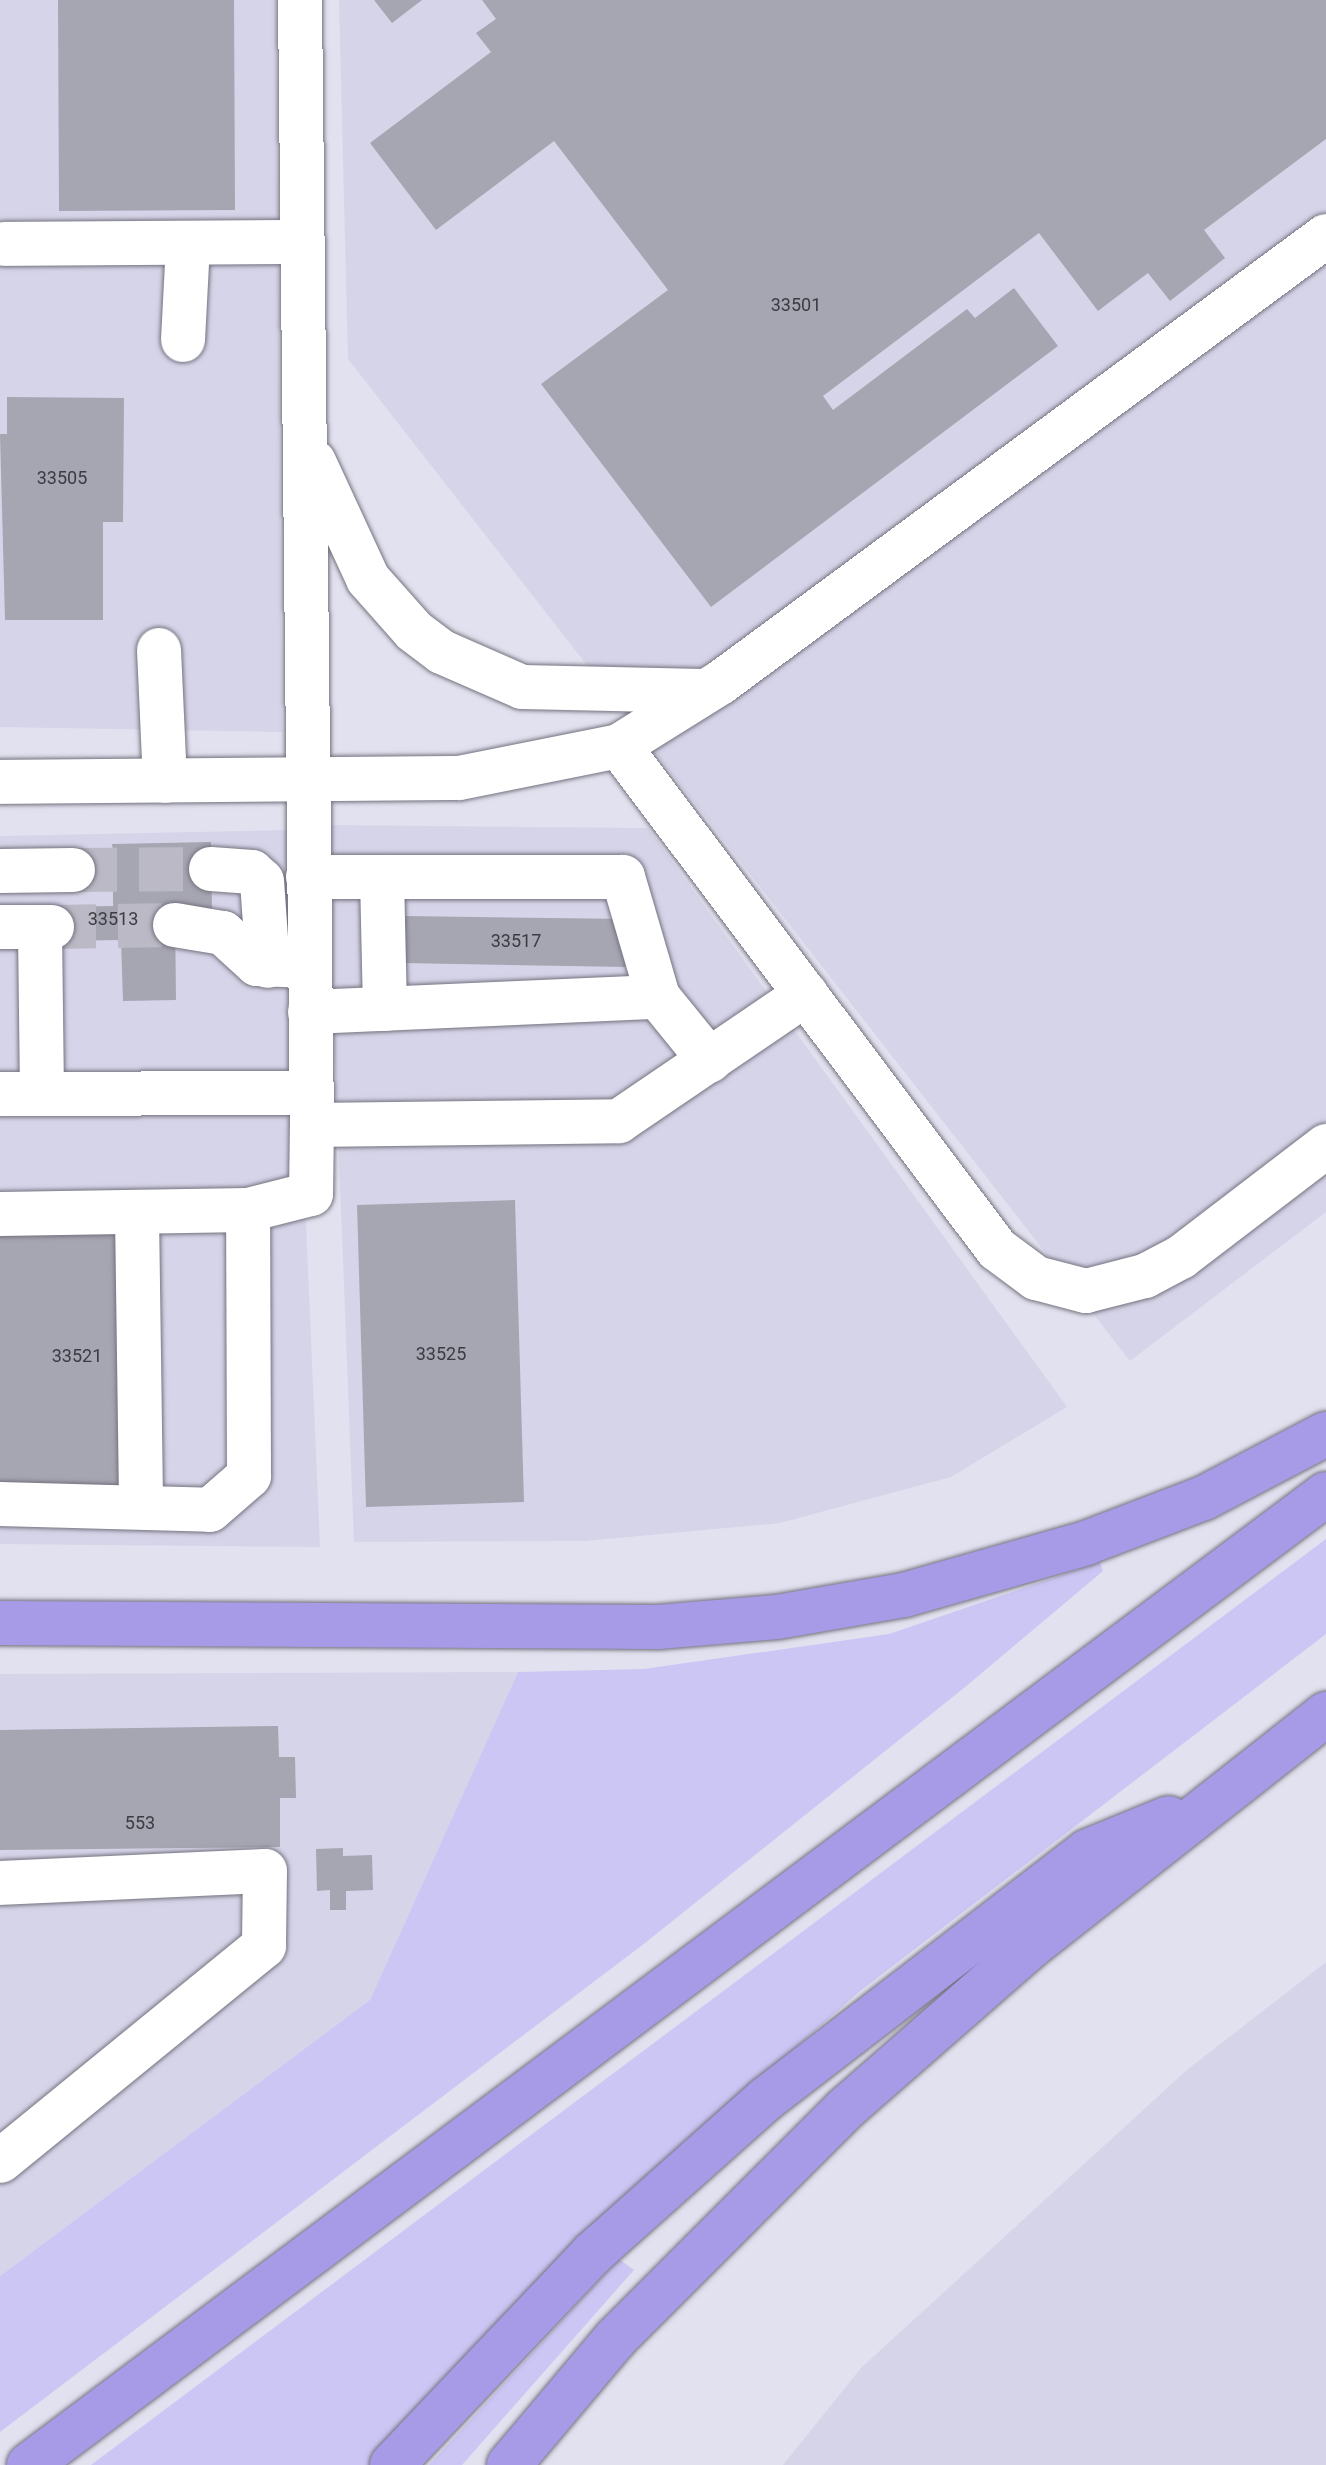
<!DOCTYPE html>
<html>
<head>
<meta charset="utf-8">
<style>
	body { margin:0 }
	#map { position:relative; width:1326px; height:2465px; overflow:hidden; background:#e2e1ef; font-family:Roboto,sans-serif }
	div>[style] { position:absolute }
	.built>* { inset:0; background:#d6d4e9 }
	.green>* { inset:0; background:#ccc6f5 }
	.building>* { inset:0; background:#a6a5b2 }
	.minor-tunnel>* { height:44px; margin-top:-22px; transform-origin:0; background:repeating-linear-gradient(90deg,#bab9c5 0 44px,transparent 0 66px) }
	.roads { filter:drop-shadow(0 0 2px #74737f) drop-shadow(0 0 2px #74737f) }
	.minor>* { height:44px; margin:-22px; padding:0 22px; transform-origin:22px; border-radius:22px; background:#fff }
	.highway>* { height:44px; margin:-22px; padding:0 22px; transform-origin:22px; border-radius:22px; background:#a79ae7 }
	span { translate:-50% -50%; white-space:nowrap; text-align:center; line-height:1.15; -webkit-text-stroke:6px #fff; paint-order:stroke }
	.number-label { font-size:18px; color:#3c3b42 }
	.number-label span { -webkit-text-stroke-width:0 }
</style>
</head>
<body>
<div id="map">
	<div class="built">
		<div style="clip-path:polygon(0 0,276px 0,282px 732px,0 727px)"></div>
		<div style="clip-path:polygon(339px 0,1326px 0,1326px 1212px,1130px 1361px,348px 359px)"></div>
		<div style="clip-path:polygon(326px 825px,648px 828px,1067px 1407px,951px 1477px,780px 1523px,585px 1541px,354px 1542px)"></div>
		<div style="clip-path:polygon(289px 830px,320px 1547px,0 1544px,0 836px)"></div>
		<div style="clip-path:polygon(518px 1672px,370px 2000px,0 2276px,0 1674px)"></div>
		<div style="clip-path:polygon(1326px 1962px,1326px 2465px,783px 2465px,861px 2368px,1188px 2069px)"></div>
	</div>
	<div class="green">
		<div style="clip-path:polygon(1326px 1539px,1326px 1634px,859px 1992px,734px 2102px,372px 2465px,91px 2465px)"></div>
		<div style="clip-path:polygon(1100px 1562px,1103px 1571px,964px 1688px,645px 1943px,0 2432px,0 2276px,370px 2000px,518px 1672px,644px 1669px,889px 1634px)"></div>
		<div style="clip-path:polygon(619px 2259px,634px 2270px,462px 2465px,429px 2465px)"></div>
	</div>
	<div class="building">
		<div style="clip-path:polygon(58px 0,234px 0,235px 210px,59px 211px)"></div>
		<div style="clip-path:polygon(374px 0,422px 0,392px 23px)"></div>
		<div style="clip-path:polygon(482px 0,1326px 0,1326px 139px,1204px 230px,1225px 258px,1170px 301px,1148px 273px,1098px 311px,1039px 233px,823px 396px,833px 410px,967px 309px,975px 318px,1014px 288px,1058px 346px,711px 607px,541px 384px,668px 290px,554px 141px,436px 230px,370px 143px,491px 52px,476px 33px,496px 19px)"></div>
		<div style="clip-path:polygon(7px 397px,124px 398px,123px 522px,103px 522px,103px 620px,5px 620px,0 434px,7px 434px)"></div>
		<div style="clip-path:polygon(211px 842px,212px 913px,175px 913px,176px 1000px,123px 1001px,121px 940px,52px 941px,52px 907px,113px 906px,113px 883px,73px 884px,73px 851px,113px 851px,112px 844px)"></div>
		<div style="clip-path:polygon(404px 916px,629px 919px,627px 967px,403px 963px)"></div>
		<div style="clip-path:polygon(515px 1200px,524px 1502px,366px 1507px,357px 1205px)"></div>
		<div style="clip-path:polygon(118px 1232px,126px 1496px,0 1500px,0 1235px)"></div>
		<div style="clip-path:polygon(278px 1726px,279px 1757px,295px 1757px,296px 1798px,280px 1798px,280px 1847px,0 1850px,0 1730px)"></div>
		<div style="clip-path:polygon(343px 1848px,343px 1856px,372px 1855px,373px 1890px,346px 1891px,346px 1910px,330px 1910px,330px 1890px,317px 1891px,316px 1849px)"></div>
	</div>
	<div class="minor-tunnel">
		<div style="left:73px;top:870px;width:138px;rotate:-0.4deg"></div>
		<div style="left:52px;top:927px;width:123px;rotate:-0.9deg"></div>
	</div>
	<div class="roads">
		<div class="minor">
			<div style="left:300px;top:0;width:1125px;rotate:89.39deg"></div>
			<div style="left:312px;top:1125px;width:307px;rotate:-0.7deg"></div>
			<div style="left:619px;top:1121px;width:226px;rotate:-34.2deg"></div>
			<div style="left:4px;top:244px;width:298px;rotate:-0.4deg"></div>
			<div style="left:183px;top:340px;width:97px;rotate:-87deg"></div>
			<div style="left:314px;top:462px;width:129px;rotate:65.2deg"></div>
			<div style="left:368px;top:579px;width:69px;rotate:48.5deg"></div>
			<div style="left:414px;top:631px;width:35px;rotate:37deg"></div>
			<div style="left:442px;top:652px;width:87px;rotate:23.6deg"></div>
			<div style="left:522px;top:687px;width:181px;rotate:1.3deg"></div>
			<div style="left:159px;top:650px;width:131px;rotate:87.4deg"></div>
			<div style="left:619px;top:746px;width:629px;rotate:53.08deg"></div>
			<div style="left:997px;top:1249px;width:49px;rotate:36.6deg"></div>
			<div style="left:1036px;top:1278px;width:52px;rotate:14.6deg"></div>
			<div style="left:1086px;top:1291px;width:61px;rotate:-14.3deg"></div>
			<div style="left:1145px;top:1276px;width:41px;rotate:-27.8deg"></div>
			<div style="left:1181px;top:1257px;width:183px;rotate:-37.4deg"></div>
			<div style="left:0;top:782px;width:459px;rotate:-0.5deg"></div>
			<div style="left:459px;top:778px;width:163px;rotate:-11.3deg"></div>
			<div style="left:619px;top:746px;width:119px;rotate:-32deg"></div>
			<div style="left:720px;top:683px;width:753px;rotate:-36.41deg"></div>
			<div style="left:211px;top:869px;width:41px;rotate:4.2deg"></div>
			<div style="left:252px;top:872px;width:13px;rotate:42deg"></div>
			<div style="left:262px;top:881px;width:85px;rotate:86deg"></div>
			<div style="left:0;top:871px;width:73px;rotate:-0.8deg"></div>
			<div style="left:308px;top:877px;width:315px"></div>
			<div style="left:623px;top:877px;width:125px;rotate:73.7deg"></div>
			<div style="left:382px;top:877px;width:132px;rotate:88.7deg"></div>
			<div style="left:175px;top:925px;width:49px;rotate:9.5deg"></div>
			<div style="left:223px;top:933px;width:46px;rotate:42.4deg"></div>
			<div style="left:257px;top:964px;width:53px;rotate:2.2deg"></div>
			<div style="left:0;top:927px;width:40px"></div>
			<div style="left:310px;top:1012px;width:348px;rotate:-2.5deg"></div>
			<div style="left:658px;top:997px;width:82px;rotate:50.9deg"></div>
			<div style="left:0;top:1094px;width:312px;rotate:-0.2deg"></div>
			<div style="left:42px;top:1094px;width:167px;rotate:-90.7deg"></div>
			<div style="left:40px;top:927px;width:12px"></div>
			<div style="left:137px;top:1213px;width:294px;rotate:89.2deg"></div>
			<div style="left:0;top:1214px;width:248px;rotate:-0.9deg"></div>
			<div style="left:248px;top:1210px;width:65px;rotate:-14.3deg"></div>
			<div style="left:311px;top:1194px;width:69px;rotate:-89.2deg"></div>
			<div style="left:0;top:1504px;width:210px;rotate:1.6deg"></div>
			<div style="left:210px;top:1510px;width:52px;rotate:-41.1deg"></div>
			<div style="left:249px;top:1476px;width:266px;rotate:-90.2deg"></div>
			<div style="left:0;top:1883px;width:265px;rotate:-2.6deg"></div>
			<div style="left:265px;top:1871px;width:75px;rotate:90.8deg"></div>
			<div style="left:264px;top:1946px;width:340px;rotate:140.8deg"></div>
		</div>
		<div class="highway">
			<div style="left:0;top:1623px;width:658px;rotate:0.35deg"></div>
			<div style="left:658px;top:1627px;width:119px;rotate:-4.8deg"></div>
			<div style="left:777px;top:1617px;width:129px;rotate:-9.8deg"></div>
			<div style="left:904px;top:1595px;width:189px;rotate:-15.9deg"></div>
			<div style="left:1086px;top:1543px;width:126px;rotate:-20.9deg"></div>
			<div style="left:1204px;top:1498px;width:138px;rotate:-27.7deg"></div>
			<div style="left:29px;top:2465px;width:1620px;rotate:-36.82deg"></div>
			<div style="left:392px;top:2465px;width:291px;rotate:-46.5deg"></div>
			<div style="left:592px;top:2254px;width:233px;rotate:-41.7deg"></div>
			<div style="left:766px;top:2099px;width:406px;rotate:-37.6deg"></div>
			<div style="left:1088px;top:1851px;width:87px;rotate:-22.2deg"></div>
			<div style="left:509px;top:2465px;width:165px;rotate:-49.9deg"></div>
			<div style="left:615px;top:2339px;width:325px;rotate:-45deg"></div>
			<div style="left:845px;top:2109px;width:246px;rotate:-41.2deg"></div>
			<div style="left:1030px;top:1947px;width:377px;rotate:-38.2deg"></div>
		</div>
	</div>
	<div class="number-label">
		<span style="left:796px;top:305px">33501</span>
		<span style="left:62px;top:478px">33505</span>
		<span style="left:113px;top:919px">33513</span>
		<span style="left:516px;top:941px">33517</span>
		<span style="left:441px;top:1354px">33525</span>
		<span style="left:77px;top:1356px">33521</span>
		<span style="left:140px;top:1823px">553</span>
	</div>
</div>
</body>
</html>
